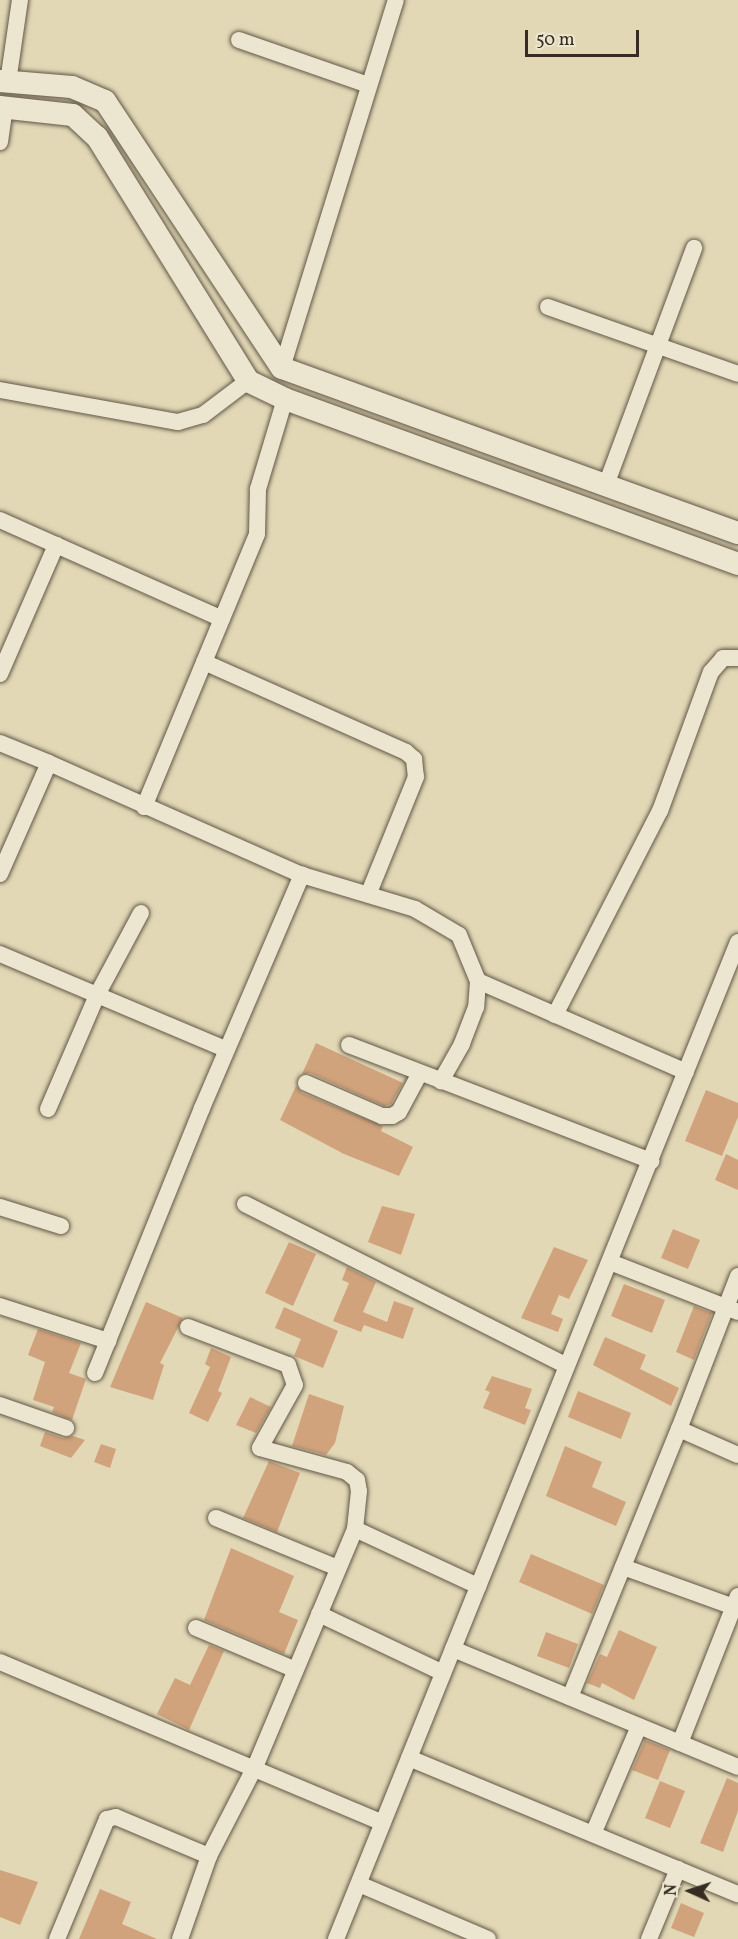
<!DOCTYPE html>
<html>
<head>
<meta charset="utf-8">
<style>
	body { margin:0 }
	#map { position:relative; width:738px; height:1939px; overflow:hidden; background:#e2d8b6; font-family:Vollkorn,serif }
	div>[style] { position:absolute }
	.building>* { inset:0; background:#d1a37d }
	.roads { filter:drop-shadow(0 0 2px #625746) drop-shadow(0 0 2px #625746) }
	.street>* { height:16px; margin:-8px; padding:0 8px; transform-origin:8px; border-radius:8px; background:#ece6d0 }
	.secondary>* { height:22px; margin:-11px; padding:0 11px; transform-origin:11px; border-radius:11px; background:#ece6d0 }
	span { translate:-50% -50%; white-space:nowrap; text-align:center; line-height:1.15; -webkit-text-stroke:5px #ece6d0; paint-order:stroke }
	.north { position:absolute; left:660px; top:1861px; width:60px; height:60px; -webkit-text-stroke:4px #ece6d0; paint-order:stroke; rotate:273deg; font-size:16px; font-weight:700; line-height:24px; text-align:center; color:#372c21 }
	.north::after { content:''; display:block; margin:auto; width:21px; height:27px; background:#372c21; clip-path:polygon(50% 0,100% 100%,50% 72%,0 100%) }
	.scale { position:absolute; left:525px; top:30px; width:114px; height:27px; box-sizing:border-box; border:3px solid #372c21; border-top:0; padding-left:8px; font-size:18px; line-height:21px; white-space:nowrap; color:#372c21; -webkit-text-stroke:4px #ece6d0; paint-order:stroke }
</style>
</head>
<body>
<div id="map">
	<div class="building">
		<div style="clip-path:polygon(316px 1043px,403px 1083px,391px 1104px,384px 1106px,310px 1073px,302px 1074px)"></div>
		<div style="clip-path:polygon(296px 1086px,302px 1093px,383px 1126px,381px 1131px,413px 1147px,399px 1176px,344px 1154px,280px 1120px)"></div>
		<div style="clip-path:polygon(706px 1090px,738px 1103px,738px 1117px,722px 1156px,685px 1141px)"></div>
		<div style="clip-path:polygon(726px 1154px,738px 1160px,738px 1190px,715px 1180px)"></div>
		<div style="clip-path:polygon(382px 1206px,415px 1214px,401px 1255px,368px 1242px)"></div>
		<div style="clip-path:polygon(673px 1229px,700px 1240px,688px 1269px,661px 1258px)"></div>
		<div style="clip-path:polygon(289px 1242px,316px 1254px,293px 1306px,265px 1293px)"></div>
		<div style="clip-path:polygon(554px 1247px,588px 1260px,569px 1299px,559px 1295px,551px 1314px,563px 1319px,558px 1332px,521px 1318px)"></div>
		<div style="clip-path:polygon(347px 1267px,376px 1282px,363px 1312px,387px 1322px,394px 1301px,414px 1308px,403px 1339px,364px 1325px,361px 1332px,333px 1321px,349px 1283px,342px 1280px)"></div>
		<div style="clip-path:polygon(624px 1284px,665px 1300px,652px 1333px,611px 1316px)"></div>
		<div style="clip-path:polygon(146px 1302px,183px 1318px,160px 1363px,164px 1365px,153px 1400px,110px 1387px)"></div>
		<div style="clip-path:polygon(694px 1306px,712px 1313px,694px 1360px,676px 1352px)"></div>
		<div style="clip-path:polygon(284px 1307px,338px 1331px,323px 1368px,294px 1356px,301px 1339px,275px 1328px)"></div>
		<div style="clip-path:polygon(38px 1329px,81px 1343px,69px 1373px,86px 1379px,72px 1420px,52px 1412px,54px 1407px,33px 1400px,45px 1362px,28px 1355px)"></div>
		<div style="clip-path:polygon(605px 1337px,646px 1355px,640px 1369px,679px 1388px,671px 1406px,593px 1365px)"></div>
		<div style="clip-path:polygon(211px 1348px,231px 1357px,218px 1391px,222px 1393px,208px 1422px,189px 1413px,210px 1367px,205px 1364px)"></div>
		<div style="clip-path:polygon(492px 1376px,532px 1389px,525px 1408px,531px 1410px,525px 1425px,483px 1408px,490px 1392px,485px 1390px)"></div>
		<div style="clip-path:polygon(578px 1391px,631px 1413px,621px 1439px,568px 1417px)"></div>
		<div style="clip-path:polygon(309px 1394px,344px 1406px,335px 1443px,326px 1455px,292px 1446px)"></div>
		<div style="clip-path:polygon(250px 1397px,271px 1407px,256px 1433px,236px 1425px)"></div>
		<div style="clip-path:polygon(45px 1432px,63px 1438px,73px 1436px,85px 1440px,71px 1458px,40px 1446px)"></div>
		<div style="clip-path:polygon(101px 1444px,116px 1449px,110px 1468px,94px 1462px)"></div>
		<div style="clip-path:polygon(565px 1446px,602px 1462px,592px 1487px,626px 1502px,616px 1526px,546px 1496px)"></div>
		<div style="clip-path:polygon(269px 1461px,300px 1473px,277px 1532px,243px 1518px)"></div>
		<div style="clip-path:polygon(231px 1548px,294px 1576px,279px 1612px,298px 1620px,284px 1654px,204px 1620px)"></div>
		<div style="clip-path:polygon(531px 1554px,604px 1585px,592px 1614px,519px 1582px)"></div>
		<div style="clip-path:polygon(619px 1630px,657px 1647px,634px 1700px,602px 1683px,600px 1688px,587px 1683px,600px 1654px,607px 1657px)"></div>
		<div style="clip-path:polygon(546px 1632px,578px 1644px,569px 1668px,537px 1656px)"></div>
		<div style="clip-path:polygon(209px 1645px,224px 1651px,189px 1730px,157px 1714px,175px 1678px,190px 1685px)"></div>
		<div style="clip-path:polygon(645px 1740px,670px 1750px,658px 1780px,632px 1770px)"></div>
		<div style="clip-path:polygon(727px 1778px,738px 1783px,738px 1811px,723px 1852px,700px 1843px)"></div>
		<div style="clip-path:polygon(660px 1781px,685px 1791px,670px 1828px,645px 1818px)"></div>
		<div style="clip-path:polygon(0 1870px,38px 1882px,20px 1925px,0 1917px)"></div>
		<div style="clip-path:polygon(100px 1889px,131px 1902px,122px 1924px,157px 1939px,79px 1939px)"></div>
		<div style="clip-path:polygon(681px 1903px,704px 1913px,694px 1937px,671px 1928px)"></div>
	</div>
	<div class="roads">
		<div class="street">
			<div style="left:239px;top:40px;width:137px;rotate:19.2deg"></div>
			<div style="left:8px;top:82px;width:83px;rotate:-81.7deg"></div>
			<div style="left:0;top:142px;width:34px;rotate:-82deg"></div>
			<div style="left:548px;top:307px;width:201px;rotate:19.4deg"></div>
			<div style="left:282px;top:368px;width:385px;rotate:-72.8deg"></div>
			<div style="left:0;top:390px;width:181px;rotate:10.2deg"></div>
			<div style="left:178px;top:422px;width:26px;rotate:-16deg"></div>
			<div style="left:203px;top:415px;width:56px;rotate:-37.1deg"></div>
			<div style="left:606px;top:485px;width:253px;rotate:-69.6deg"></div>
			<div style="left:0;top:520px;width:243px;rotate:24deg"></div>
			<div style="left:204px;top:662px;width:221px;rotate:24deg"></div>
			<div style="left:406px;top:752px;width:11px;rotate:41deg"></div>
			<div style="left:414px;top:759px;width:18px;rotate:84deg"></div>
			<div style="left:416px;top:777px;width:127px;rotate:112.1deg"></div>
			<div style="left:0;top:674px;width:141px;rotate:-66.5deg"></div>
			<div style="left:0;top:743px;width:53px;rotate:22.2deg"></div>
			<div style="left:144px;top:807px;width:295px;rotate:-67.5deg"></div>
			<div style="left:257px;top:534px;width:45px;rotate:-88.7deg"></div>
			<div style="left:258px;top:489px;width:94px;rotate:-73.3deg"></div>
			<div style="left:0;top:874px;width:121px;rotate:-66.2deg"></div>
			<div style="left:49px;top:763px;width:277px;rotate:23.9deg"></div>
			<div style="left:0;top:954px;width:246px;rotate:22.9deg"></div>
			<div style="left:478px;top:981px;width:227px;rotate:23.6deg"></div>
			<div style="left:555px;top:1015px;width:229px;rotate:-62.8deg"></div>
			<div style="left:660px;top:811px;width:148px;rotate:-69.9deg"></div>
			<div style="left:711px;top:672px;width:18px;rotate:-49deg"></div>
			<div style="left:723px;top:658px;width:15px"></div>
			<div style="left:349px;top:1045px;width:324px;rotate:21deg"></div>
			<div style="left:306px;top:1083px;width:83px;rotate:23.5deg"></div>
			<div style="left:382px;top:1116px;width:10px"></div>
			<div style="left:392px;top:1116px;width:8px;rotate:-30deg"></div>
			<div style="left:399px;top:1112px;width:44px;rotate:-61.7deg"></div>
			<div style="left:48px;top:1109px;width:124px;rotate:-66.7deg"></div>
			<div style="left:97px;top:995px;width:93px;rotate:-61.8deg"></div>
			<div style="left:245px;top:1204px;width:360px;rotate:26.7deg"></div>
			<div style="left:0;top:1207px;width:64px;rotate:17.3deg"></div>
			<div style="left:610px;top:1262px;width:137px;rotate:21.3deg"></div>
			<div style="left:0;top:1306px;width:114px;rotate:18deg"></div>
			<div style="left:188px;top:1327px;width:107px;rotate:20.8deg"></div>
			<div style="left:288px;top:1365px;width:21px;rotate:71deg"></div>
			<div style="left:295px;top:1385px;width:72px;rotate:119.1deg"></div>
			<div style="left:260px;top:1448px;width:90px;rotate:15.4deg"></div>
			<div style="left:347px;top:1472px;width:13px;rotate:39deg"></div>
			<div style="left:357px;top:1480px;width:11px;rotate:80deg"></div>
			<div style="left:359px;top:1491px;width:38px;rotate:96deg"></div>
			<div style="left:95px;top:1373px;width:286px;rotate:-68deg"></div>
			<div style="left:202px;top:1108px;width:254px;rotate:-66.8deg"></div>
			<div style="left:302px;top:875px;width:118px;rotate:16.7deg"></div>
			<div style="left:415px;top:909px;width:51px;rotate:30.6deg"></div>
			<div style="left:459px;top:935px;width:50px;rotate:67.6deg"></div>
			<div style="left:478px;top:981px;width:26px;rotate:94deg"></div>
			<div style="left:476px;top:1007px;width:40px;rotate:111deg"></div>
			<div style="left:462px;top:1044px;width:43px;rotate:119.6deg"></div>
			<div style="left:0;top:1405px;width:70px;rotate:19.2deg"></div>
			<div style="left:679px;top:1429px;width:164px;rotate:-68.9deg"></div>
			<div style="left:216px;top:1518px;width:132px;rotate:22.3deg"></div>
			<div style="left:623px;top:1567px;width:118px;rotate:19.8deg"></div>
			<div style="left:319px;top:1614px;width:137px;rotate:25.4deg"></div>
			<div style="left:196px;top:1628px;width:108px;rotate:22.8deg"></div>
			<div style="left:453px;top:1649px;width:308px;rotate:22.5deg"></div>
			<div style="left:0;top:1662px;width:415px;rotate:22.8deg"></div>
			<div style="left:570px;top:1697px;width:289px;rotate:-67.9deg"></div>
			<div style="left:679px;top:1429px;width:64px;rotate:23.8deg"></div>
			<div style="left:680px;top:1743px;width:158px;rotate:-68.5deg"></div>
			<div style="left:409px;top:1758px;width:356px;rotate:22.5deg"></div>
			<div style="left:593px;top:1834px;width:117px;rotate:-66.9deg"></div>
			<div style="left:359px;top:1884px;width:140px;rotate:23.1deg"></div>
			<div style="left:57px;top:1939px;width:130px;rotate:-67.4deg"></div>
			<div style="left:107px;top:1819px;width:9px;rotate:-13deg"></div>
			<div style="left:116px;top:1817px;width:101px;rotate:22.8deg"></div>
			<div style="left:180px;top:1939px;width:88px;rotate:-70.7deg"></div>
			<div style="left:209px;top:1856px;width:100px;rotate:-62.7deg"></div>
			<div style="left:255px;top:1767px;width:258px;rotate:-67.2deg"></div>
			<div style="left:355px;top:1529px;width:136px;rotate:24.9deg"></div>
			<div style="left:336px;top:1939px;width:1075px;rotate:-68.04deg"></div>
			<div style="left:649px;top:1939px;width:76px;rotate:-67.5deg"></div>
		</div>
		<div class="secondary">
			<div style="left:0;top:81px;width:72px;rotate:4.8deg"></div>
			<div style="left:72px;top:87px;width:36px;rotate:23deg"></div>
			<div style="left:105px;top:101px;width:320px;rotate:56.5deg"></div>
			<div style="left:282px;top:368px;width:485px;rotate:19.9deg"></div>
			<div style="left:0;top:107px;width:73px;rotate:6.3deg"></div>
			<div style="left:73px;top:115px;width:33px;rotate:43deg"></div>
			<div style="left:97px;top:137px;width:287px;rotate:58.2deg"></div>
			<div style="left:248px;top:381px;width:41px;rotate:25.9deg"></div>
			<div style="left:285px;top:399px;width:482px;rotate:20deg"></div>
		</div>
	</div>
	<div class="north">N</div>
	<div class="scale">50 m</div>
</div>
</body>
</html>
